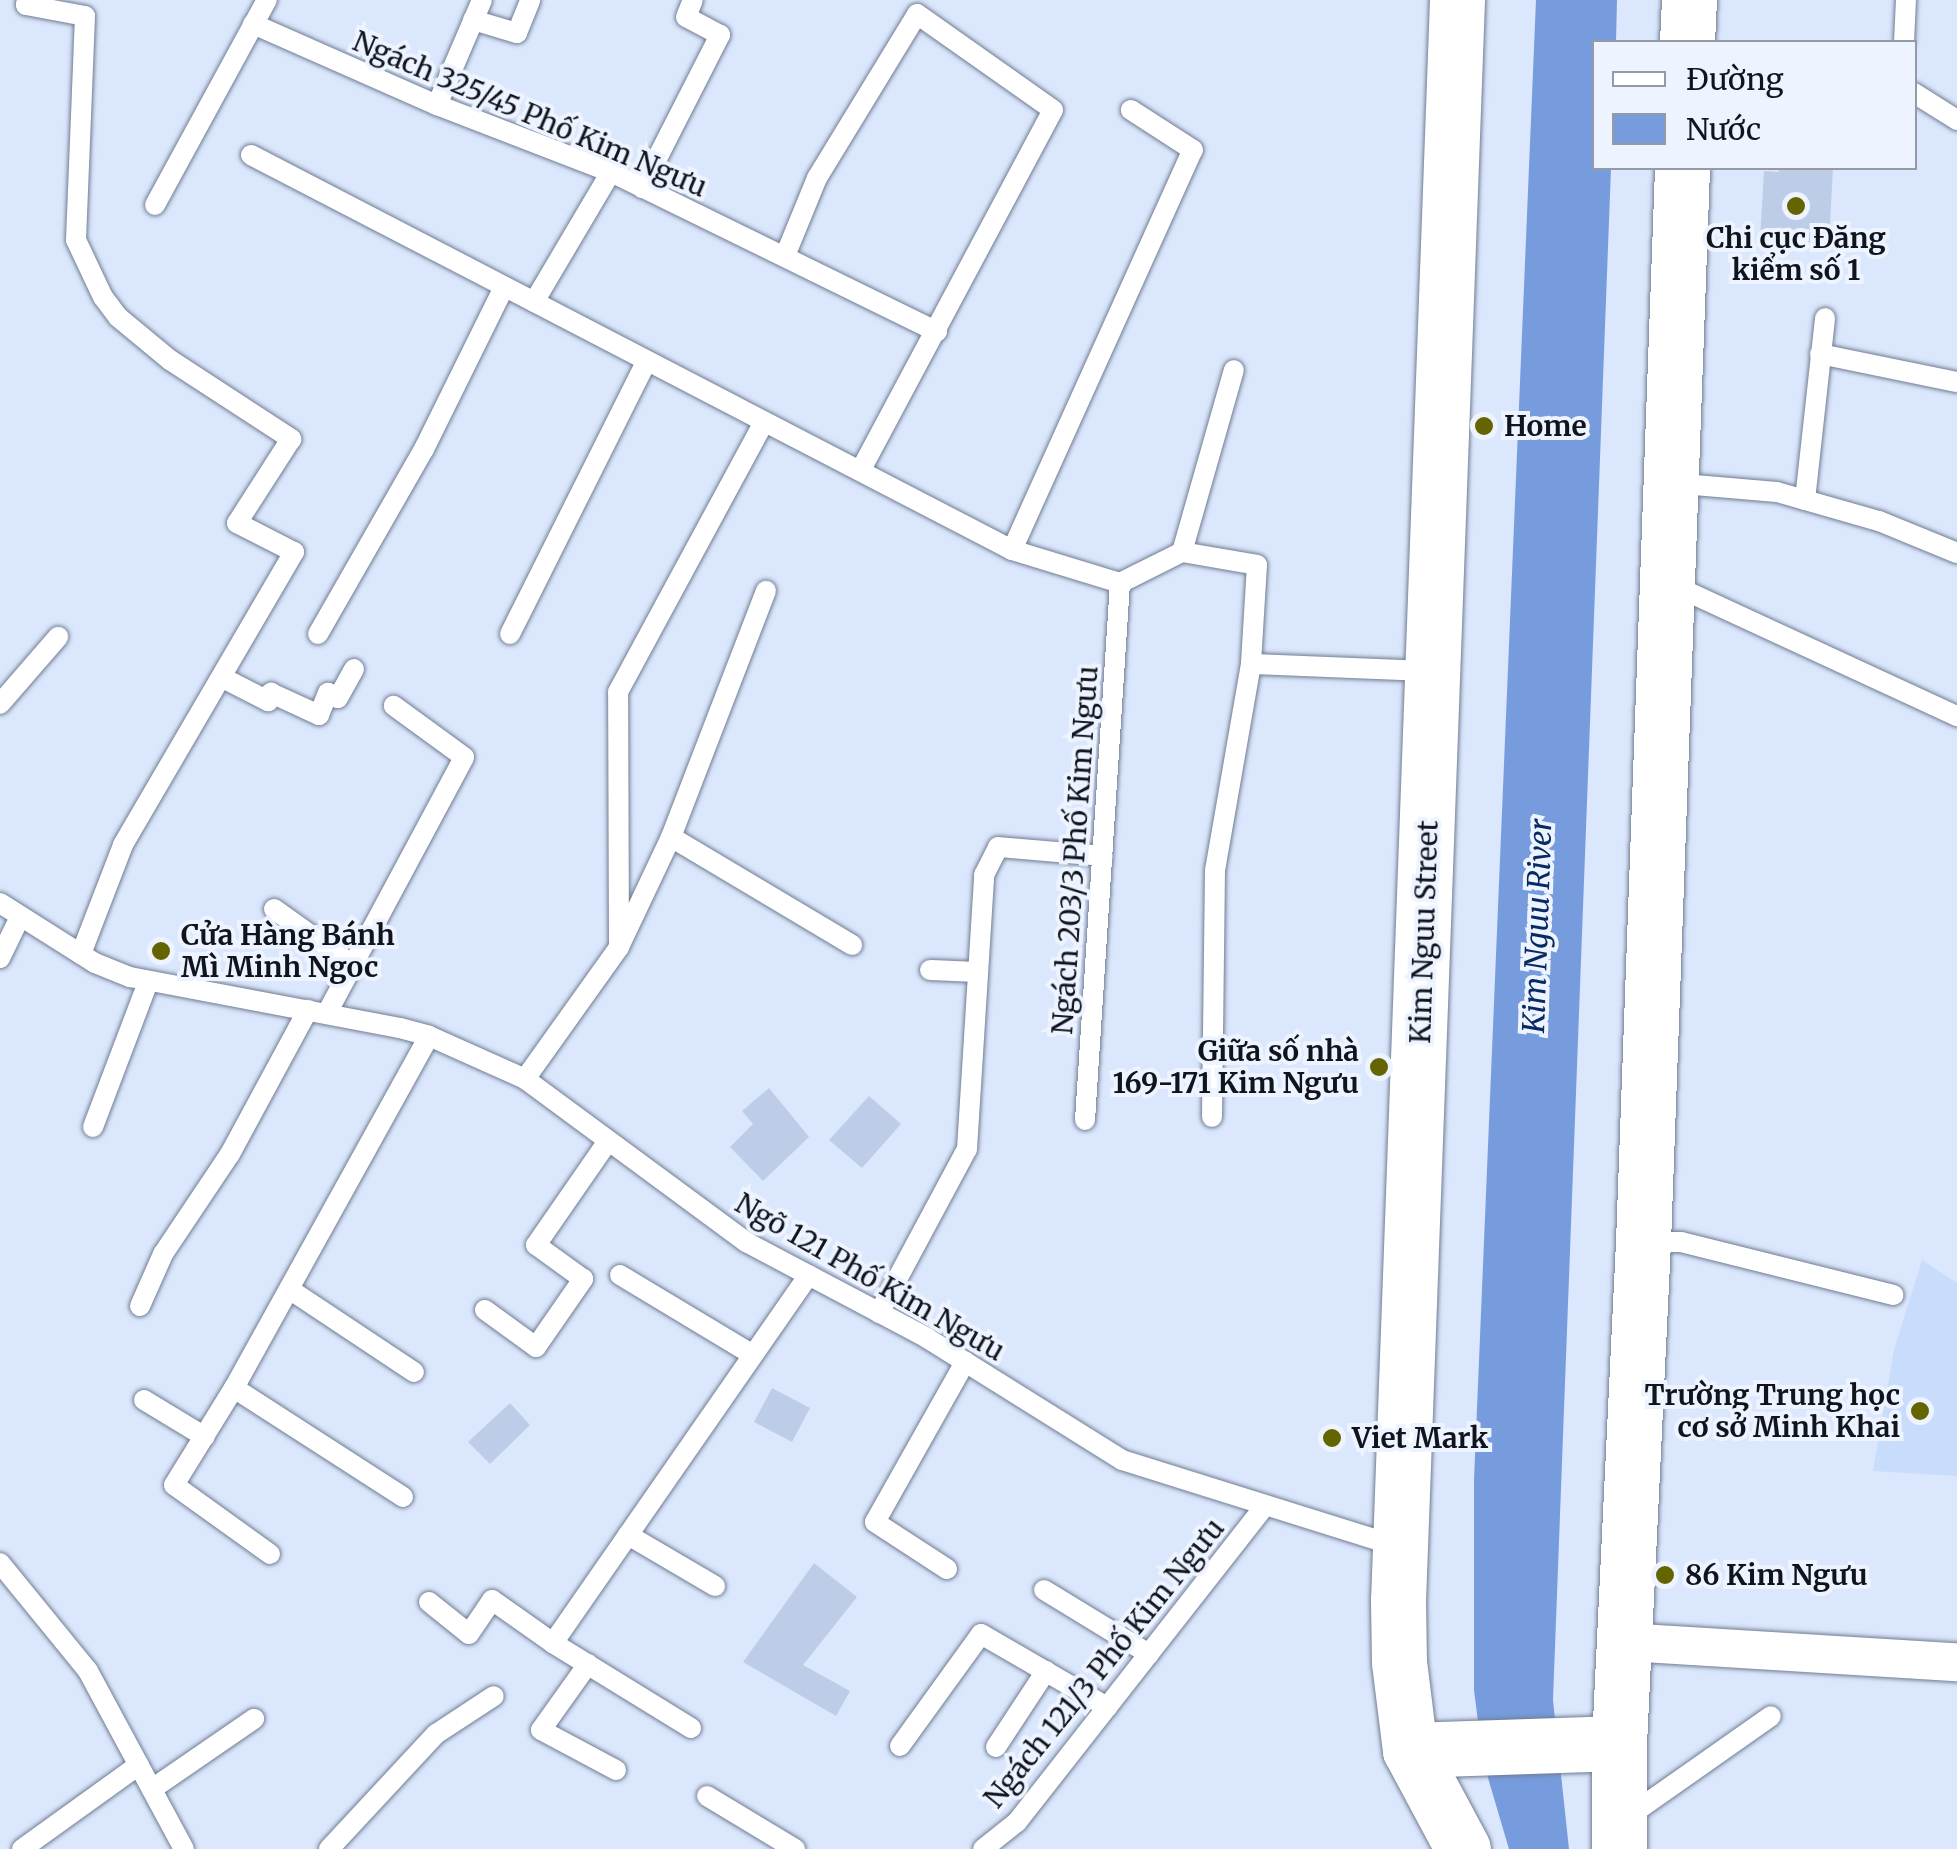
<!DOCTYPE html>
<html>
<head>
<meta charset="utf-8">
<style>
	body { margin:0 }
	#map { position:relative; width:1957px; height:1849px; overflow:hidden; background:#dbe7fc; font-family:Merriweather,serif }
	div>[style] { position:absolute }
	.built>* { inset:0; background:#c8dcfc }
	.water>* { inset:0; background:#769cdd }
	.building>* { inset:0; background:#becde7 }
	.roads { filter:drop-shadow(0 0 2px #6f7d94) drop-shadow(0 0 2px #6f7d94) }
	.lane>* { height:20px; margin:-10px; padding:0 10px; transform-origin:10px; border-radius:10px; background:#fff }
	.street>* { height:38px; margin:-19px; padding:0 19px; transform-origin:19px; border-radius:19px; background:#fff }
	.secondary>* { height:55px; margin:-27.5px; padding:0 27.5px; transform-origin:27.5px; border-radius:27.5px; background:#fff }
	.dots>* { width:28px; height:28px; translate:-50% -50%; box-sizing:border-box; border:5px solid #eef4ff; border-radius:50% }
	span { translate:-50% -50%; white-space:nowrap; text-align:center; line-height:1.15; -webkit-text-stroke:8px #eef4ff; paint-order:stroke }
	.street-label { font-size:28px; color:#0f141d }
	.poi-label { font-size:28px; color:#0f141d; font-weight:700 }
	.left { translate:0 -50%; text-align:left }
	.right { translate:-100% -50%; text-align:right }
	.water-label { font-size:30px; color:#082a63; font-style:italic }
	.legend { position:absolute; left:1592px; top:40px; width:325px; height:130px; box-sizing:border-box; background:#eef4ff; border:2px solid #959aa5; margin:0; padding:12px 18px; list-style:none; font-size:30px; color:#0f141d }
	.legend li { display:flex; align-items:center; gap:20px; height:50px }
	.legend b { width:50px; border:2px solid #959aa5 }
</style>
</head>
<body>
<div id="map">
	<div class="built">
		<div style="clip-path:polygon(1922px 1260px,1957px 1283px,1957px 1476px,1873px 1471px,1894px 1350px)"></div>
	</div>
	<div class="water">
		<div style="clip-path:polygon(1536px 0,1617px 0,1616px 42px,1594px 42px,1594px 168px,1611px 168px,1553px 1700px,1569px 1849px,1509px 1849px,1483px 1761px,1474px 1690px,1474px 1480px)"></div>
	</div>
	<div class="building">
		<div style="clip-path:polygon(1779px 168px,1833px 168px,1829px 243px,1760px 240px,1764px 171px,1779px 172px)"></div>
		<div style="clip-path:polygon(769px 1088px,809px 1137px,763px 1181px,730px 1147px,753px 1124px,742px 1111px)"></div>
		<div style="clip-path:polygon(869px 1096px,901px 1124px,862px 1168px,829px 1140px)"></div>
		<div style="clip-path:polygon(772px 1388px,810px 1408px,792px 1442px,754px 1422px)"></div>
		<div style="clip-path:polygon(510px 1403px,530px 1425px,490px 1464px,468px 1442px)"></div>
		<div style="clip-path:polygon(814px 1563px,857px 1597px,803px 1665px,850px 1691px,836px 1716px,743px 1662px)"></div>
	</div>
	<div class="roads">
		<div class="lane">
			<div style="left:27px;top:0;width:5px;rotate:101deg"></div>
			<div style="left:26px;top:5px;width:60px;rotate:10.6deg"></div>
			<div style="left:85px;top:16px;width:224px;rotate:92.3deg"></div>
			<div style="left:76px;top:240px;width:63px;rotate:64.7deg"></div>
			<div style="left:103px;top:297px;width:25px;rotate:53deg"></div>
			<div style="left:118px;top:317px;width:67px;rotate:39.6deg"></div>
			<div style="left:170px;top:360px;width:145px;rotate:33.1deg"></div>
			<div style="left:291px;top:439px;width:100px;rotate:122.7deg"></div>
			<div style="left:237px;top:523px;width:64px;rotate:27deg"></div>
			<div style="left:294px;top:552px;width:339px;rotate:120.3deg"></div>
			<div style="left:123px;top:845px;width:117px;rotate:111.1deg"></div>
			<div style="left:473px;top:20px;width:46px;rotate:16.5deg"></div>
			<div style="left:517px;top:33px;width:35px;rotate:-68deg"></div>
			<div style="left:253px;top:24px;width:201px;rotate:23.8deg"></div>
			<div style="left:437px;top:105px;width:186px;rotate:21.1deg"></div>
			<div style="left:611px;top:172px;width:363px;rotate:26.1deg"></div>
			<div style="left:1904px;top:42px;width:42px;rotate:-87.3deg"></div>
			<div style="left:1914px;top:93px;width:51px;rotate:32.1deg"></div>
			<div style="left:437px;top:105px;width:114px;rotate:-66.8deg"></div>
			<div style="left:251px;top:155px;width:857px;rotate:27.43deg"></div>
			<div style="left:1012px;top:550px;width:113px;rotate:17deg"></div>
			<div style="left:1120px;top:583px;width:69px;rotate:-26.6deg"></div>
			<div style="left:1182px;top:552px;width:76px;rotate:9.8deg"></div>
			<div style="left:1257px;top:565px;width:99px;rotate:93.5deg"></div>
			<div style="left:1251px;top:664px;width:209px;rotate:99.9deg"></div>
			<div style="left:1215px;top:870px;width:247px;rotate:90.7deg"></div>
			<div style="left:642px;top:188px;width:172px;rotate:-63deg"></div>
			<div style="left:720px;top:35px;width:38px;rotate:-152deg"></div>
			<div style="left:686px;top:17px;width:18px;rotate:-68deg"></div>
			<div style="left:155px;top:205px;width:234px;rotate:-61.4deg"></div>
			<div style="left:785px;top:256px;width:84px;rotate:-67.7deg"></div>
			<div style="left:817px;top:178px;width:192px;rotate:-58.6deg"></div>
			<div style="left:917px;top:14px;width:166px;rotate:35.2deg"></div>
			<div style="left:1053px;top:110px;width:409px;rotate:118.1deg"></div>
			<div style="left:534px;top:302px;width:151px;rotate:-59.4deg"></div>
			<div style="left:1820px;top:354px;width:140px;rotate:11.6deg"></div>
			<div style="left:1671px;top:483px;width:106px;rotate:4.9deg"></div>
			<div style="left:1777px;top:492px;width:106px;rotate:15.9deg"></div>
			<div style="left:1879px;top:521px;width:84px;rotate:22.3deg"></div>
			<div style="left:1805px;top:500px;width:183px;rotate:-83.7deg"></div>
			<div style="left:1012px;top:550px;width:439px;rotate:-65.7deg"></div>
			<div style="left:1193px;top:150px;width:74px;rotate:-147.2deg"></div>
			<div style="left:1182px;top:552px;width:189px;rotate:-74.1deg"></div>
			<div style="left:1673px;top:585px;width:313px;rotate:24.8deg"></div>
			<div style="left:318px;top:634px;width:213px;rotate:-60.2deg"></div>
			<div style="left:424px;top:449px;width:181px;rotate:-63.7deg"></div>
			<div style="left:510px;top:634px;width:305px;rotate:-63.4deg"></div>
			<div style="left:1251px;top:664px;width:178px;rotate:2.3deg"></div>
			<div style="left:223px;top:678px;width:51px;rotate:27.1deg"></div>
			<div style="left:268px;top:701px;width:9px;rotate:-69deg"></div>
			<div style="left:271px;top:693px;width:53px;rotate:24.6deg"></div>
			<div style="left:319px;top:715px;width:24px;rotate:-68deg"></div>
			<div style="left:328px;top:693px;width:11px;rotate:27deg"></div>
			<div style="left:338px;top:698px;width:33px;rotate:-61deg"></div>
			<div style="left:0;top:704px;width:89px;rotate:-49.1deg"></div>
			<div style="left:671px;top:837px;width:211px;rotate:30.8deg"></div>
			<div style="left:0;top:903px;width:112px;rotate:32.3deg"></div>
			<div style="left:95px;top:963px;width:38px;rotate:22deg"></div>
			<div style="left:130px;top:977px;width:275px;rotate:10.7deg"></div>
			<div style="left:400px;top:1028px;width:30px;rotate:15deg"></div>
			<div style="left:429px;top:1036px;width:105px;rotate:24.1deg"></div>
			<div style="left:525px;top:1079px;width:275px;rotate:36.4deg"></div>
			<div style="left:746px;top:1242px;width:205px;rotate:27.9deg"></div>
			<div style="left:927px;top:1338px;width:230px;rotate:32deg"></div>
			<div style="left:1122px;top:1460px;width:288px;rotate:17.4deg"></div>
			<div style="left:274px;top:909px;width:95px;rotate:35.5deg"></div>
			<div style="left:619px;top:947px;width:255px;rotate:-90.2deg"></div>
			<div style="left:618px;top:692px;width:307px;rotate:-61.6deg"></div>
			<div style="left:0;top:958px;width:46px;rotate:-64deg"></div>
			<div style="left:930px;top:970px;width:48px;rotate:2.4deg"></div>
			<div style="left:327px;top:1013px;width:290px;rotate:-61.8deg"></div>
			<div style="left:464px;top:757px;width:87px;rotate:-143.9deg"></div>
			<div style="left:525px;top:1079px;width:162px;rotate:-54.5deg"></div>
			<div style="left:619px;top:947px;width:122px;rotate:-64.7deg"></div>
			<div style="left:671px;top:837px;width:264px;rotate:-68.9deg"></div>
			<div style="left:1085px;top:1120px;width:538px;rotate:-86.27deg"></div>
			<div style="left:93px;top:1127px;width:155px;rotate:-69.2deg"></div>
			<div style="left:1646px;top:1242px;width:35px"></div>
			<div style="left:1681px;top:1242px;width:219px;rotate:14deg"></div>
			<div style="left:620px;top:1275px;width:155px;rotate:31deg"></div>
			<div style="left:289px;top:1289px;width:150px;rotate:33.6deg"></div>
			<div style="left:140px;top:1306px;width:57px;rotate:-66.1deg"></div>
			<div style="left:163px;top:1254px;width:120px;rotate:-56.2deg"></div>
			<div style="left:230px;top:1154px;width:164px;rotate:-61.6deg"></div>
			<div style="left:485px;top:1310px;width:63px;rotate:36deg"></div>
			<div style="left:536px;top:1347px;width:83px;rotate:-55.3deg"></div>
			<div style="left:583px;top:1279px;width:58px;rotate:-144.1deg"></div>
			<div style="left:536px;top:1245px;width:126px;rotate:-55.3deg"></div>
			<div style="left:879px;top:1313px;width:186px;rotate:-61.8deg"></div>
			<div style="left:967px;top:1149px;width:275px;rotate:-86.4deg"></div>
			<div style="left:984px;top:875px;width:31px;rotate:-63deg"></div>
			<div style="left:998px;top:847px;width:105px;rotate:4.9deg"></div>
			<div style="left:234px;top:1388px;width:201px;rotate:32.8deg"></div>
			<div style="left:144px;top:1400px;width:71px;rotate:31.2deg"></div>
			<div style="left:628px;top:1535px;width:101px;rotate:30.4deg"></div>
			<div style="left:270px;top:1554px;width:118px;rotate:-144.3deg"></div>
			<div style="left:174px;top:1485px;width:114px;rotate:-58.3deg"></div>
			<div style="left:234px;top:1388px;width:402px;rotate:-61deg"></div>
			<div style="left:0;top:1563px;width:139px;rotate:50.8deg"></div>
			<div style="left:88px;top:1671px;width:202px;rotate:61.7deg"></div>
			<div style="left:947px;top:1569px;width:86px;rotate:-146.9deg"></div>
			<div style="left:875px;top:1522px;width:184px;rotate:-60.6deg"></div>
			<div style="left:1044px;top:1590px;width:123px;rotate:31.4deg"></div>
			<div style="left:429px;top:1602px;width:51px;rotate:38.7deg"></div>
			<div style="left:469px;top:1634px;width:41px;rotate:-55.9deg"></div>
			<div style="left:492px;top:1600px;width:75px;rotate:35.2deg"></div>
			<div style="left:588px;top:1664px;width:81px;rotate:125.5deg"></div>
			<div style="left:541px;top:1730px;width:85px;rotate:28.1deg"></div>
			<div style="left:691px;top:1728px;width:162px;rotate:-148.4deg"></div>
			<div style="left:553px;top:1643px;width:448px;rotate:-55.2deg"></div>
			<div style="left:900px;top:1746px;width:138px;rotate:-54.1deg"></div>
			<div style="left:981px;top:1634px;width:146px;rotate:30.1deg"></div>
			<div style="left:996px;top:1747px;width:91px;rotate:-56.7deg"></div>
			<div style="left:152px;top:1789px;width:124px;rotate:-34.5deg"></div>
			<div style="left:707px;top:1796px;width:103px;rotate:31.1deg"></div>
			<div style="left:1626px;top:1818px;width:177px;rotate:-35.1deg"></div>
			<div style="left:22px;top:1849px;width:144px;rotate:-35.7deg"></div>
			<div style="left:329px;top:1849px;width:157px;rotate:-47.1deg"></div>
			<div style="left:436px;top:1734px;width:69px;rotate:-33.2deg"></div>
			<div style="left:983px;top:1849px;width:43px;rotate:-38.5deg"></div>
			<div style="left:1017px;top:1822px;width:399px;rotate:-51.9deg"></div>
		</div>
		<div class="street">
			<div style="left:1626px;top:1642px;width:332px;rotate:3.5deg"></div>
		</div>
		<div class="secondary">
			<div style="left:1457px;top:0;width:1601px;rotate:92.11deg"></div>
			<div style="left:1398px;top:1600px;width:62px;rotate:89.1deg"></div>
			<div style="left:1399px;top:1662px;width:89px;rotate:82.9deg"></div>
			<div style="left:1410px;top:1750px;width:112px;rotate:61.8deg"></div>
			<div style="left:1687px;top:42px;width:42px;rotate:-87.3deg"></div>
			<div style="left:1410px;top:1750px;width:209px;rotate:-1.9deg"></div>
			<div style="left:1619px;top:1849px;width:106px;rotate:-90deg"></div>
			<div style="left:1619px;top:1743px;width:502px;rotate:-87.26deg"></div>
			<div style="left:1643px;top:1242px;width:1075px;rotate:-87.92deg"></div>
		</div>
	</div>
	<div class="dots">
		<div style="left:1796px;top:206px;background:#646500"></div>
		<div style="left:1484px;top:426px;background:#646500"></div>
		<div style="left:161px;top:951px;background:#646500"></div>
		<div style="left:1379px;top:1067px;background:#646500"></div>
		<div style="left:1920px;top:1411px;background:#646500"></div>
		<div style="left:1332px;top:1438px;background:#646500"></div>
		<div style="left:1665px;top:1575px;background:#646500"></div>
	</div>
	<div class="street-label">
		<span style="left:530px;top:114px;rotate:23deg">Ngách 325/45 Phố Kim Ngưu</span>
		<span style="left:1075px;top:850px;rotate:-86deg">Ngách 203/3 Phố Kim Ngưu</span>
		<span style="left:1424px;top:932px;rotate:-88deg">Kim Nguu Street</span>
		<span style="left:870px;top:1277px;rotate:30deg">Ngõ 121 Phố Kim Ngưu</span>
		<span style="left:1104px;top:1663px;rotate:-51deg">Ngách 121/3 Phố Kim Ngưu</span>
	</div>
	<div class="poi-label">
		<span style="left:1796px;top:254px">Chi cục Đăng<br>kiểm số 1</span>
		<span class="left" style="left:1504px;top:426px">Home</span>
		<span class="left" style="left:181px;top:951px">Cửa Hàng Bánh<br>Mì Minh Ngoc</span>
		<span class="right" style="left:1359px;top:1067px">Giữa số nhà<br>169-171 Kim Ngưu</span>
		<span class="right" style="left:1900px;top:1411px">Trường Trung học<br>cơ sở Minh Khai</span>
		<span class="left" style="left:1352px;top:1438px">Viet Mark</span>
		<span class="left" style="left:1685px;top:1575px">86 Kim Ngưu</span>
	</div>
	<div class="water-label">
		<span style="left:1537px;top:926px;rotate:-88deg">Kim Nguu River</span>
	</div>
	<ul class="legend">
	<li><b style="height:12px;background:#fff"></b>Đường</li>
	<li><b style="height:28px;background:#769cdd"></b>Nước</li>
	</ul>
</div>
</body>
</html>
